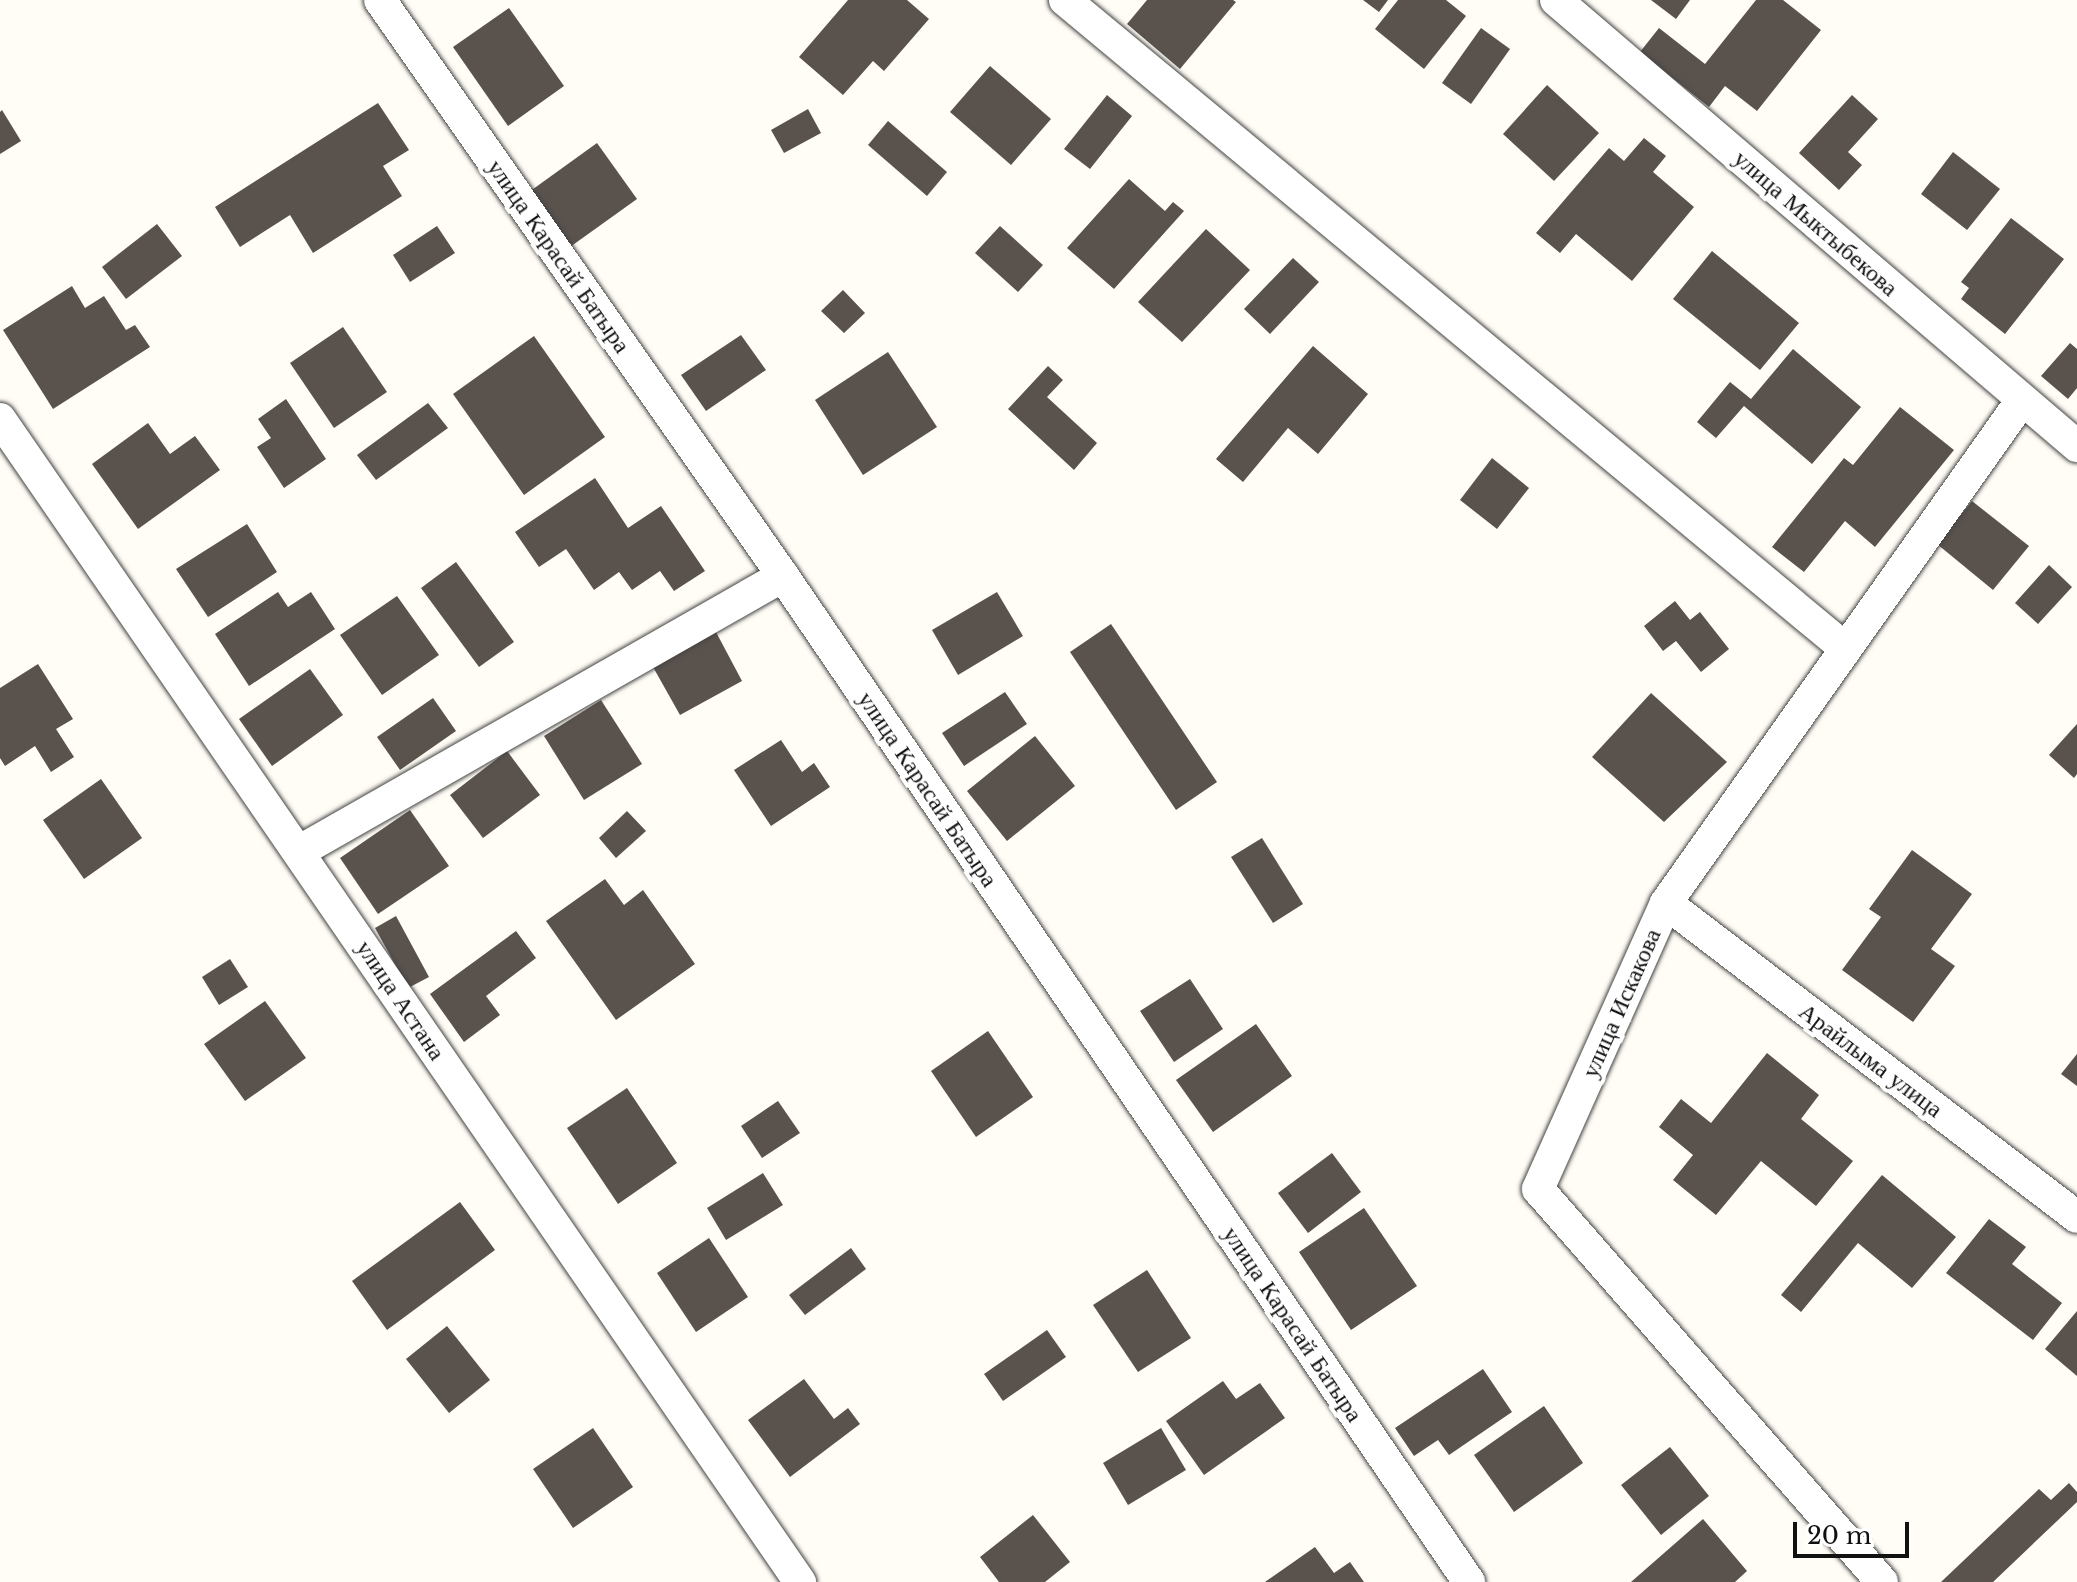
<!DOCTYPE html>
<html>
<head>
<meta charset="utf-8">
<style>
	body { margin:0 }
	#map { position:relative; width:2077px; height:1582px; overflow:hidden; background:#fffdf5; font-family:"Libre Baskerville",serif }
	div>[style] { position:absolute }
	.building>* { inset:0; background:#5a524d }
	.roads { filter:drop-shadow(0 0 2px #444) drop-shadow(0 0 2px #444) }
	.minor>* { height:32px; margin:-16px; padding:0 16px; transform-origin:16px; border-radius:16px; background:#fff }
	span { translate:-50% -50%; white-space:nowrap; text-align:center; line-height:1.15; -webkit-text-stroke:8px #fff; paint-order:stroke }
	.street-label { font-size:24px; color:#111 }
	.scale { position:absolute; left:1793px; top:1522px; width:116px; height:36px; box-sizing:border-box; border:4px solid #111; border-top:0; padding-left:10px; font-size:24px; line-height:28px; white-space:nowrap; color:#111; -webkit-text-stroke:6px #fff; paint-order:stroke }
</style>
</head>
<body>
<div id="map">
	<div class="building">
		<div style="clip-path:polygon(848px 0,907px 0,929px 19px,884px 71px,873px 61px,843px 95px,799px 57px)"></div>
		<div style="clip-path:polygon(1147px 0,1233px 0,1236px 2px,1180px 69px,1127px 24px)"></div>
		<div style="clip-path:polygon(1363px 0,1388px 0,1379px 12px)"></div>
		<div style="clip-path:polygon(1398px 0,1446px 0,1466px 16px,1424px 69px,1375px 29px)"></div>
		<div style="clip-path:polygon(1651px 0,1690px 0,1676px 19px)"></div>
		<div style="clip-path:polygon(1756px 0,1783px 0,1821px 30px,1757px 111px,1725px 86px,1709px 107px,1640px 52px,1659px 28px,1705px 64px)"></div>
		<div style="clip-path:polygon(509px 8px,564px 86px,508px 126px,453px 47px)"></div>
		<div style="clip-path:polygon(1481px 28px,1510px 49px,1471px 104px,1442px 83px)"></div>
		<div style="clip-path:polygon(990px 66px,1051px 119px,1011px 165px,950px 112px)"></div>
		<div style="clip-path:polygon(1547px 85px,1599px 133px,1554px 181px,1503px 134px)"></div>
		<div style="clip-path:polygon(1107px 95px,1132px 116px,1090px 169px,1064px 149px)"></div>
		<div style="clip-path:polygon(1852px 95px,1878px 119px,1848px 152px,1862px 165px,1839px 190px,1799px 153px)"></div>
		<div style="clip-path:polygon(378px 103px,409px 150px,383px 166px,402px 196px,313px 253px,290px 215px,240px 247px,215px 207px)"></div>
		<div style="clip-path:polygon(808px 109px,821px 133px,784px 153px,771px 130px)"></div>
		<div style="clip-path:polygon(2px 110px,21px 141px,0 154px,0 112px)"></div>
		<div style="clip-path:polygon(888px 121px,947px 172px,927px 196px,868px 145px)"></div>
		<div style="clip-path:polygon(1644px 138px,1666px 156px,1653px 172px,1694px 207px,1632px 281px,1576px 234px,1560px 253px,1536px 233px,1609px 148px,1624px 161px)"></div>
		<div style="clip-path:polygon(597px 143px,637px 199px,570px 247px,529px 192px)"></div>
		<div style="clip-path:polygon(1953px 152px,2000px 189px,1967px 230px,1921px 194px)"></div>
		<div style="clip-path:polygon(1129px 179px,1165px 211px,1173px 202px,1184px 211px,1114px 289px,1067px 248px)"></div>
		<div style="clip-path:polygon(2011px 218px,2064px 259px,2005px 334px,1961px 299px,1969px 288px,1961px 282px)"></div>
		<div style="clip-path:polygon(157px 224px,182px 256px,126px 299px,102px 267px)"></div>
		<div style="clip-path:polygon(437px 226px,455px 253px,410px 282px,393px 255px)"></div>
		<div style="clip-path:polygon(1000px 226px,1043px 265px,1018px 292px,975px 253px)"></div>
		<div style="clip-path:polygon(1206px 229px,1250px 270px,1182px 342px,1138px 302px)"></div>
		<div style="clip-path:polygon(1712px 251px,1799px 323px,1760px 370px,1673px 299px)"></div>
		<div style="clip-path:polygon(1293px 258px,1319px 282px,1270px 334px,1244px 309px)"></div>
		<div style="clip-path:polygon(72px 286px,85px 308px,104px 296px,126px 330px,135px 325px,150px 347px,53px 409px,3px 330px)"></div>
		<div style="clip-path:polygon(843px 290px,865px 313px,844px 333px,821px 311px)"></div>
		<div style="clip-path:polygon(343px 327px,387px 392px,334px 428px,290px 363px)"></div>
		<div style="clip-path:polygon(741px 335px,766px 370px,706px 411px,681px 375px)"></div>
		<div style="clip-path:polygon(534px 336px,605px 437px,524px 495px,453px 394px)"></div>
		<div style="clip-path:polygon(2070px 343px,2077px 349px,2077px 388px,2068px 399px,2041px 376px)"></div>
		<div style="clip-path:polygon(1313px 346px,1368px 394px,1318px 454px,1288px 428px,1243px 482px,1216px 459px)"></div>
		<div style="clip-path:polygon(1793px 349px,1861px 407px,1812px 464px,1744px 406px,1716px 438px,1697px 422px,1730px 382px,1751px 399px)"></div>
		<div style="clip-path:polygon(888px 352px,937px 427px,863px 475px,815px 400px)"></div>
		<div style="clip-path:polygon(1048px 366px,1063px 380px,1047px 397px,1097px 443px,1074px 470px,1008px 409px)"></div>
		<div style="clip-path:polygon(286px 399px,326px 459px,284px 488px,257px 447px,271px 438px,258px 419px)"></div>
		<div style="clip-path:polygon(428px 403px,448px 428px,376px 480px,357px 455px)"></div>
		<div style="clip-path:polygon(1900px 407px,1954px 450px,1875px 547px,1845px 521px,1804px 572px,1772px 547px,1844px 458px,1853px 465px)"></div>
		<div style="clip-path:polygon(148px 423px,170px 454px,195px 436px,220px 470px,138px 529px,92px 464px)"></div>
		<div style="clip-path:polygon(1492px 458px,1529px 488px,1497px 529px,1460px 500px)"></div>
		<div style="clip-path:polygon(595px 478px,628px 528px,661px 506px,705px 571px,674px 591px,660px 571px,632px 590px,619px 572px,594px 590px,566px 549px,539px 567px,515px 532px)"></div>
		<div style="clip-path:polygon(1972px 501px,2029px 546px,1993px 590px,1937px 544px)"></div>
		<div style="clip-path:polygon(247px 524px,277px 572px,208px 617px,176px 569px)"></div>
		<div style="clip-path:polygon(456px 562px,514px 642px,479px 667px,421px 588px)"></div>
		<div style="clip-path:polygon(2049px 565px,2072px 587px,2038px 624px,2015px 603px)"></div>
		<div style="clip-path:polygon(278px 592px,288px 607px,311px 592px,335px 629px,249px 686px,215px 634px)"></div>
		<div style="clip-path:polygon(997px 592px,1023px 636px,958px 675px,932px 630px)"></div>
		<div style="clip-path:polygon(397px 596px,439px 655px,382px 695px,340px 635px)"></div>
		<div style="clip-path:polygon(1675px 601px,1690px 620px,1700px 612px,1729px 649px,1701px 672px,1676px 641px,1663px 651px,1644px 626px)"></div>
		<div style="clip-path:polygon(1111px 624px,1217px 782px,1176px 810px,1070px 652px)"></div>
		<div style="clip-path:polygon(716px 632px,742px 681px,680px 715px,653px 667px)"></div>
		<div style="clip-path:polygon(38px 664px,73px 719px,56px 729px,74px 757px,51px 772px,35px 746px,5px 766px,0 758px,0 688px)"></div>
		<div style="clip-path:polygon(310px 669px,343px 715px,272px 766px,239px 719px)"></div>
		<div style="clip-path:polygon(1005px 692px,1027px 724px,964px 766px,942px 733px)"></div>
		<div style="clip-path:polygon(1651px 693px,1727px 762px,1664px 822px,1592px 757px)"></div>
		<div style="clip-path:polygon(433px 698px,456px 731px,400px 770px,377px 737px)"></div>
		<div style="clip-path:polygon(601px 700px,642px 764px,584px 800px,544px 736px)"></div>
		<div style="clip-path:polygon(2077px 724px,2077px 774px,2074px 778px,2049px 755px)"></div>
		<div style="clip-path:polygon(1035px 736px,1075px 786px,1007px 841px,967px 791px)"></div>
		<div style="clip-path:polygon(781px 740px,802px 772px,814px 763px,830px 787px,771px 826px,734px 770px)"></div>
		<div style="clip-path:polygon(507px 751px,540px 795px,483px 838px,450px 795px)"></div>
		<div style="clip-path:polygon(101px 779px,142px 838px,84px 879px,43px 820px)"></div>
		<div style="clip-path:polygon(410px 810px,449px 866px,378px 914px,340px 858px)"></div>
		<div style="clip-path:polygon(627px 811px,646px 831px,616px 858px,599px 838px)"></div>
		<div style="clip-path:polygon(1262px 838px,1303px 904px,1273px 923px,1231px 857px)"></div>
		<div style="clip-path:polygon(1912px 850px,1972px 894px,1931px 949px,1955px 966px,1913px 1022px,1842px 970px,1881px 917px,1869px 909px)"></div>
		<div style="clip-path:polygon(605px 879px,624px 905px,643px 890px,695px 964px,616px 1020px,546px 921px)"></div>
		<div style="clip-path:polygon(396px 916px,429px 977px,408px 988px,375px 928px)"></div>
		<div style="clip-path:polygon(516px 931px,536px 958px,486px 996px,500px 1015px,464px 1042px,430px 994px)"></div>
		<div style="clip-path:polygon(230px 959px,248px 987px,219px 1005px,202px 977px)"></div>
		<div style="clip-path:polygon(1190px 979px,1223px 1029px,1174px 1062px,1140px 1011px)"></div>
		<div style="clip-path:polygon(265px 1001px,306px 1058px,245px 1101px,204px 1044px)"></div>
		<div style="clip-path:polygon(1256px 1024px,1292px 1076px,1213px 1132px,1176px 1080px)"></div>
		<div style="clip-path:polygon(988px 1031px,1033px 1097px,976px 1137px,931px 1071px)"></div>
		<div style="clip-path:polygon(1767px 1053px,1819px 1095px,1801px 1119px,1853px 1161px,1816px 1206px,1761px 1161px,1716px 1215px,1673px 1180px,1693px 1155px,1659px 1127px,1681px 1099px,1711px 1123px)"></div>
		<div style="clip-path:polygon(2077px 1054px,2077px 1086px,2061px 1074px)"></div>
		<div style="clip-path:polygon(627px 1088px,677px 1163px,618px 1204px,567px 1128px)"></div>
		<div style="clip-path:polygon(778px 1101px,800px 1133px,762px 1158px,741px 1126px)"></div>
		<div style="clip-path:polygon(1332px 1153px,1361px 1192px,1308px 1233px,1278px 1193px)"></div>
		<div style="clip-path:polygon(763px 1173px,783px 1205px,726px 1240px,707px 1208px)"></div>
		<div style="clip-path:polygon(1882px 1175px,1956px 1237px,1912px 1288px,1858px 1243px,1801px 1312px,1781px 1295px)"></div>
		<div style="clip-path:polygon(460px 1202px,495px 1250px,387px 1330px,352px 1281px)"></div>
		<div style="clip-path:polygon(1364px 1208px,1417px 1286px,1351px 1330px,1299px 1252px)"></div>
		<div style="clip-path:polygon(1989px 1219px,2026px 1247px,2012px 1264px,2062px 1303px,2033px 1340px,1946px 1273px)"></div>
		<div style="clip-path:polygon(709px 1238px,748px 1297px,696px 1332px,657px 1273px)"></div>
		<div style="clip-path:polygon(851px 1248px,866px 1269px,805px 1315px,789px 1295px)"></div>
		<div style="clip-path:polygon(1147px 1270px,1191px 1338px,1138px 1372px,1093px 1305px)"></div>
		<div style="clip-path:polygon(2077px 1311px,2077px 1376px,2045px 1349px)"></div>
		<div style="clip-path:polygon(447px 1326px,490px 1380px,449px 1413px,406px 1359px)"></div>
		<div style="clip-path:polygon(1047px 1330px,1066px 1357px,1003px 1401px,984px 1374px)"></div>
		<div style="clip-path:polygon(1483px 1369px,1512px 1412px,1449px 1455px,1438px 1440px,1414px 1456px,1395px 1428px)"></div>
		<div style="clip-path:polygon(804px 1379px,834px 1419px,848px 1408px,860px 1424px,790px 1477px,748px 1420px)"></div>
		<div style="clip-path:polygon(1223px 1381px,1236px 1399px,1260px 1383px,1285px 1418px,1204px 1475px,1166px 1421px)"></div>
		<div style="clip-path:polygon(1544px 1406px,1583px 1463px,1514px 1512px,1474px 1455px)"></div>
		<div style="clip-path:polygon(593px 1428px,633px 1487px,573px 1528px,533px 1469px)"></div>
		<div style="clip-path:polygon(1161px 1428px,1186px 1470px,1128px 1505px,1103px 1463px)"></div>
		<div style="clip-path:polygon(1670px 1447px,1709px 1496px,1661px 1535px,1621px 1485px)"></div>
		<div style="clip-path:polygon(2069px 1483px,2077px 1492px,2077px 1502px,1993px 1582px,1941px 1582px,2039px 1489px,2051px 1500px)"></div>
		<div style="clip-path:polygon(1033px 1515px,1070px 1562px,1045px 1582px,999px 1582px,980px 1557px)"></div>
		<div style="clip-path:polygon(1703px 1519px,1747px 1571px,1735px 1582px,1631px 1582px)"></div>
		<div style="clip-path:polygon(1315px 1547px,1334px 1573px,1350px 1562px,1364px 1582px,1265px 1582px)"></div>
	</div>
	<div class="roads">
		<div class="minor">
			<div style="left:380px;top:0;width:703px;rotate:55.02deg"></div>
			<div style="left:783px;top:576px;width:1218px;rotate:55.71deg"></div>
			<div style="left:1065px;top:0;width:1015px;rotate:39.73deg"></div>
			<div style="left:1556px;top:0;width:686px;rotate:40.57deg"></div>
			<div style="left:0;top:419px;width:1412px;rotate:55.48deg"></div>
			<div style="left:300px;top:851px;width:556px;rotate:-29.66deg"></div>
			<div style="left:1666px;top:903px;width:517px;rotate:37.38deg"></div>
			<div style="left:1882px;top:1582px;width:522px;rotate:-131.2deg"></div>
			<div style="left:1538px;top:1189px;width:313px;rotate:-65.9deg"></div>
			<div style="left:1666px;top:903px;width:616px;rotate:-54.71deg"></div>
		</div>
	</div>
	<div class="street-label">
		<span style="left:1816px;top:223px;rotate:41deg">улица Мыктыбекова</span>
		<span style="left:559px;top:256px;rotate:55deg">улица Карасай Батыра</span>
		<span style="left:928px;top:789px;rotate:56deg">улица Карасай Батыра</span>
		<span style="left:401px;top:1000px;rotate:56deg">улица Астана</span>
		<span style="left:1621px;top:1003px;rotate:-66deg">улица Искакова</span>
		<span style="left:1871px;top:1060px;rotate:37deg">Арайлыма улица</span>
		<span style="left:1293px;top:1324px;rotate:56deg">улица Карасай Батыра</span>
	</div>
	<div class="scale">20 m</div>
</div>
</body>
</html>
